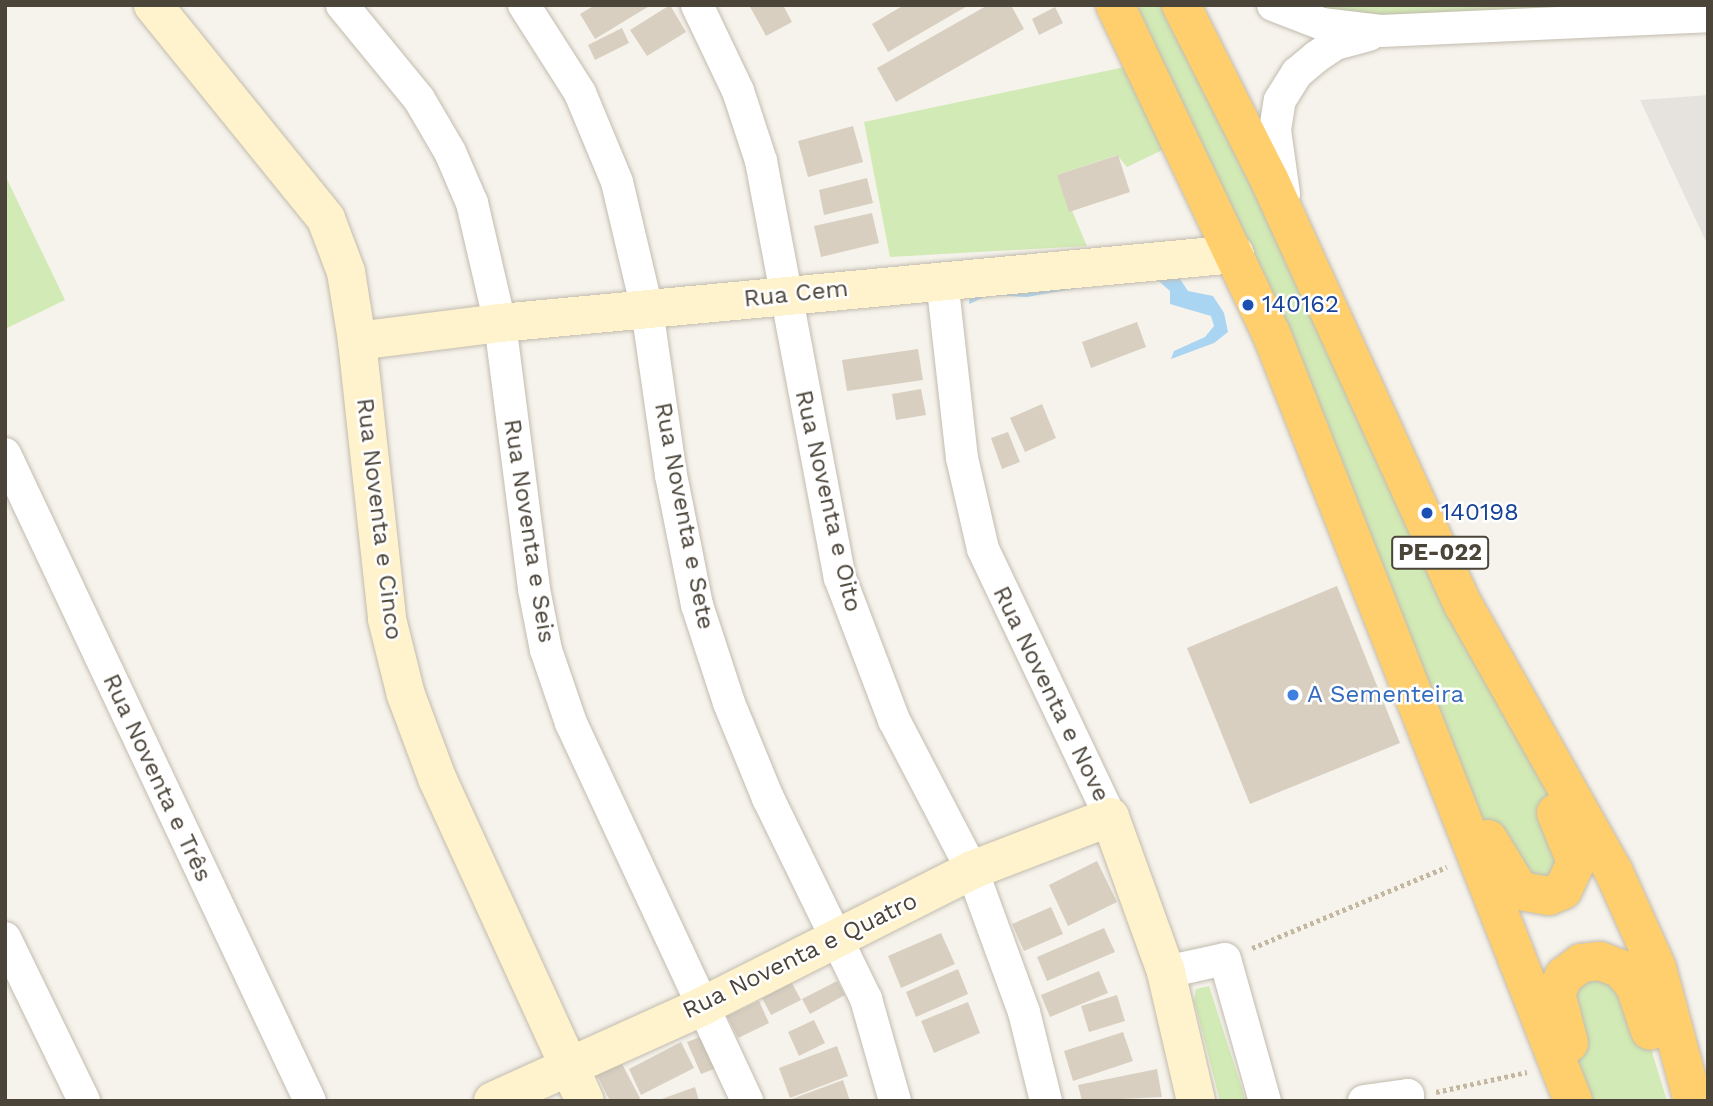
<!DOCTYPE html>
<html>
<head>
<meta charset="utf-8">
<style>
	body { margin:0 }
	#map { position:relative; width:1713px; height:1106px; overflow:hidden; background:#f6f3ec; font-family:"Work Sans",sans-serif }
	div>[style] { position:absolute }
	.industrial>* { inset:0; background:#e6e2dd }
	.green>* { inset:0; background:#d2eab5 }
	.water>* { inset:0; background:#a9d4f2 }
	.building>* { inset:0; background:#d8cfc1 }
	.path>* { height:4.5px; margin-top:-2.25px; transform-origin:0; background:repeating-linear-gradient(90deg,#c4b79f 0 3.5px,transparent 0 7px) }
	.roads { filter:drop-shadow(0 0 2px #c2bbae) drop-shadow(0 0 2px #c2bbae) }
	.street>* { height:32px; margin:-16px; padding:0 16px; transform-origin:16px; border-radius:16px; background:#fff }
	.secondary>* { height:38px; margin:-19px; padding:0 19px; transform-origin:19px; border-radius:19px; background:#fff3cd }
	.highway>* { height:38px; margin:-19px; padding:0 19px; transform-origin:19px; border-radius:19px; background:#ffcf6e }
	.dots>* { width:19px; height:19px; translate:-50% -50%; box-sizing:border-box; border:4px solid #fff; border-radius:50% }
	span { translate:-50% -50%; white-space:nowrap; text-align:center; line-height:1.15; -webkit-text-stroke:5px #fff; paint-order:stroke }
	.shield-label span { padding:2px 5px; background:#fff; border:2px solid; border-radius:5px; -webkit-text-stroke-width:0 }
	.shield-label { font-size:23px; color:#4b4439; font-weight:700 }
	.street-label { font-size:24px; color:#4b4439 }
	.transit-label { font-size:24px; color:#164399 }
	.left { translate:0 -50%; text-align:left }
	.shop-label { font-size:24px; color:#366cbe }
	.frame { position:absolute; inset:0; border:7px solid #4b4439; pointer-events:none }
</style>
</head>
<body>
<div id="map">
	<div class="industrial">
		<div style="clip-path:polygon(1708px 95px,1708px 246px,1640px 100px)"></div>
	</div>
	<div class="green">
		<div style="clip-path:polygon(1108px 5px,1179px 5px,1581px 863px,1527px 900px,1469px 805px,1179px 142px,1127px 167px,1117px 155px,1057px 175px,1087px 246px,890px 257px,864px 122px,1139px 64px)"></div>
		<div style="clip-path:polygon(1282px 5px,1708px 5px,1389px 30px)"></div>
		<div style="clip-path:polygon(5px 175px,65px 300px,5px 329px)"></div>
		<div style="clip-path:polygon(1585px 964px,1631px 983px,1667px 1101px,1586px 1101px,1559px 992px)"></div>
		<div style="clip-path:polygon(1209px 986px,1246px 1101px,1220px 1101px,1194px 1000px,1196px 989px)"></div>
	</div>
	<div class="water">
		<div style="clip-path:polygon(1174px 270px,1188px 291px,1213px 296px,1224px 313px,1228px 332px,1214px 343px,1171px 359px,1174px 351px,1205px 337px,1214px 326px,1211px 316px,1170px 304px,1170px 291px,1152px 275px,1027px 297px,989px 295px,969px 304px,971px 291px)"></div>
	</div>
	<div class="building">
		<div style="clip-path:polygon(595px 5px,651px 5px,595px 39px,580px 14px)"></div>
		<div style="clip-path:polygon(670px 5px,686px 32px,647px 56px,630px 30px)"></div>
		<div style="clip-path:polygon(749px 5px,783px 5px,792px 22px,766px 36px)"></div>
		<div style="clip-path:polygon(904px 5px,969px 5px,888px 52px,872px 24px)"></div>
		<div style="clip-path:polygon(988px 5px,1011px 5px,1024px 29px,896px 102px,877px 68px)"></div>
		<div style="clip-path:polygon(1055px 7px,1063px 23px,1039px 35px,1032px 19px)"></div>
		<div style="clip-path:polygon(622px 28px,629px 43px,595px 60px,588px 45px)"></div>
		<div style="clip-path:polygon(853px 126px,863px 162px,808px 177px,798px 141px)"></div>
		<div style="clip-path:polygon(1118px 155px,1130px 192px,1069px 212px,1057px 175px)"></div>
		<div style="clip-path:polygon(867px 178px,873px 203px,824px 215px,819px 190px)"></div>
		<div style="clip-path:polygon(872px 213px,879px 243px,821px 257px,814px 226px)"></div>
		<div style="clip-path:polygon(1137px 322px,1146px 347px,1091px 368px,1082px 342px)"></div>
		<div style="clip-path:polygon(918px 349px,923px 380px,847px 391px,842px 360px)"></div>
		<div style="clip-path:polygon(921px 389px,926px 415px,896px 420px,892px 394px)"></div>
		<div style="clip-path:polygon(1042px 404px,1056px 438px,1025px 452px,1010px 418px)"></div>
		<div style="clip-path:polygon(1008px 432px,1020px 462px,1002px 469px,991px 438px)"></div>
		<div style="clip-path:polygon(1337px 586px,1400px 743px,1250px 804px,1187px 648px)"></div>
		<div style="clip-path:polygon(1097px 861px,1117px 902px,1068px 926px,1049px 885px)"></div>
		<div style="clip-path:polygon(1051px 907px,1063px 934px,1024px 951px,1012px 924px)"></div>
		<div style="clip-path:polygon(1104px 928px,1115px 952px,1047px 981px,1037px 957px)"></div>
		<div style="clip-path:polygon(941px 933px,955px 964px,901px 988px,888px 956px)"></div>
		<div style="clip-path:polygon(958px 969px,968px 994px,916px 1017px,906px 992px)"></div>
		<div style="clip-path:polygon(1099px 971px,1108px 993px,1050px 1017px,1041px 995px)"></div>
		<div style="clip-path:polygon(837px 981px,845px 995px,810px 1014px,802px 999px)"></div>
		<div style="clip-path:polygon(792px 983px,801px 1000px,771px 1015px,762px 998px)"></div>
		<div style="clip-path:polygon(1117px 995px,1125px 1021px,1089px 1032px,1081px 1006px)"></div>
		<div style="clip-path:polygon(759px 1001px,769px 1023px,738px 1038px,727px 1016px)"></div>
		<div style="clip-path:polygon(968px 1002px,980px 1033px,934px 1053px,921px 1021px)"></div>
		<div style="clip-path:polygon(814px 1020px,825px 1043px,799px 1056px,788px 1032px)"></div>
		<div style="clip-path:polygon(1123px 1032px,1133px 1061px,1073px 1081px,1064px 1051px)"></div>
		<div style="clip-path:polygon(705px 1035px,719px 1067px,701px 1074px,687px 1042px)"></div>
		<div style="clip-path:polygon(681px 1042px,694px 1068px,641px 1095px,629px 1069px)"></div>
		<div style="clip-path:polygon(837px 1046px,848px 1076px,790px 1098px,779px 1068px)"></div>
		<div style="clip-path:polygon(621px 1062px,640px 1098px,636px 1101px,610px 1101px,597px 1075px)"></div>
		<div style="clip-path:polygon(1157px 1069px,1162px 1097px,1082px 1101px,1078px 1085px)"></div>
		<div style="clip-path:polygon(843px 1080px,850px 1101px,789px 1101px,789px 1100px)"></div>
		<div style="clip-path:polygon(695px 1087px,699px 1101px,659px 1101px,659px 1100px)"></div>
	</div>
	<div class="path">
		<div style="left:1252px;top:948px;width:211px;rotate:-22.6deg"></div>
		<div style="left:1436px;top:1092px;width:93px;rotate:-12.4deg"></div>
	</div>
	<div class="roads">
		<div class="street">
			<div style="left:342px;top:5px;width:122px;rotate:50.7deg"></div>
			<div style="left:419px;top:99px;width:61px;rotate:59.7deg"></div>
			<div style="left:450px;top:152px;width:56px;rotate:66.7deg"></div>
			<div style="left:472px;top:203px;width:123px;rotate:76.9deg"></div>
			<div style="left:500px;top:323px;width:268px;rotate:82.7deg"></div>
			<div style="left:534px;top:589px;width:62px;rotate:78.9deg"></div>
			<div style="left:546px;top:650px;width:77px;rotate:71.1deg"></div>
			<div style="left:571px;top:723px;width:417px;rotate:65deg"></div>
			<div style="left:524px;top:5px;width:104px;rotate:57.5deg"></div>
			<div style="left:580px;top:93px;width:96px;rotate:67.4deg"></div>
			<div style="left:617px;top:182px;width:130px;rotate:76.7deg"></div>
			<div style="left:647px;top:309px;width:168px;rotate:81.8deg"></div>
			<div style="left:671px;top:475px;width:133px;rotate:78.7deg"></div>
			<div style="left:697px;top:605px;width:103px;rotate:71.9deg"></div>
			<div style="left:729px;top:703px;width:103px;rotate:67.7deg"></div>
			<div style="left:768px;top:798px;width:224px;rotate:64deg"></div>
			<div style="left:866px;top:999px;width:106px;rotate:74.1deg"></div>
			<div style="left:697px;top:5px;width:95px;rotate:64.5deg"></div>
			<div style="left:738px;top:91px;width:74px;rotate:71.8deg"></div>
			<div style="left:761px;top:161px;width:424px;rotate:79.3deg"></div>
			<div style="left:840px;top:578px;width:152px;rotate:69.2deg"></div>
			<div style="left:894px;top:720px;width:169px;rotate:62.5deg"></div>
			<div style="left:972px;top:870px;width:151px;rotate:69.9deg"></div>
			<div style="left:1024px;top:1012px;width:92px;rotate:76.1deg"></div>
			<div style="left:1273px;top:5px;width:53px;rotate:21.2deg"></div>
			<div style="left:1322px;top:24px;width:59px;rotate:6.8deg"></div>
			<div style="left:1381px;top:31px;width:327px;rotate:-2.6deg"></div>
			<div style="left:1284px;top:194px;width:65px;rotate:-98deg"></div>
			<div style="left:1275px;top:130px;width:30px;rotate:-81deg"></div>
			<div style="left:1280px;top:100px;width:32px;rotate:-58deg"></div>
			<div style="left:1297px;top:73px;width:25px;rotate:-40deg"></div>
			<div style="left:1316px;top:57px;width:23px;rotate:-34deg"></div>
			<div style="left:1335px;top:44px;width:35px;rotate:-15deg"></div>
			<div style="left:942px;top:280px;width:179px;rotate:83.6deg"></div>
			<div style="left:962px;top:458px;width:93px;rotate:77deg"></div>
			<div style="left:983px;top:549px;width:297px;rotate:64.6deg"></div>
			<div style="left:5px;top:454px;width:715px;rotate:64.76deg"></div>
			<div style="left:5px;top:938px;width:181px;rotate:64.1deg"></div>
			<div style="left:1166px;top:972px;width:60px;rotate:-12.4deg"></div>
			<div style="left:1225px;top:959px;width:148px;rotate:74.3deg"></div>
			<div style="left:1364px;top:1101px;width:44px;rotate:-7.8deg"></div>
			<div style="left:1408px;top:1095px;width:6px;rotate:90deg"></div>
		</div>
		<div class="secondary">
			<div style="left:153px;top:5px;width:275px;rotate:51deg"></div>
			<div style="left:326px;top:219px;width:57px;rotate:69.3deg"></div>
			<div style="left:346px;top:272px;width:70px;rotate:80.9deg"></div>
			<div style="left:357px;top:341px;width:280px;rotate:83.8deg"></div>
			<div style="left:387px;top:619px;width:78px;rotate:76deg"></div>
			<div style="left:406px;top:695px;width:89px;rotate:69.5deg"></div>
			<div style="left:437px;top:778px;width:355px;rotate:65.4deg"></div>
			<div style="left:357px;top:341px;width:144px;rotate:-7.2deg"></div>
			<div style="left:500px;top:323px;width:738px;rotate:-5.36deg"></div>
			<div style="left:493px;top:1101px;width:230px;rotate:-24.3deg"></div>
			<div style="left:703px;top:1006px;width:301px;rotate:-26.8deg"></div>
			<div style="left:972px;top:870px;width:148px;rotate:-21deg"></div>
			<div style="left:1110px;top:817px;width:165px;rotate:70.1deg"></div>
			<div style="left:1166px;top:972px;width:132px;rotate:76.9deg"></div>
		</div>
		<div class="highway">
			<div style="left:1115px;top:5px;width:363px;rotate:64.6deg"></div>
			<div style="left:1271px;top:333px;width:825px;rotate:68.53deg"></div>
			<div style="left:1181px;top:5px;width:195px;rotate:63.2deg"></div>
			<div style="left:1269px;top:179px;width:469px;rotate:65.5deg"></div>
			<div style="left:1464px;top:606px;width:303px;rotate:60.6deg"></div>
			<div style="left:1613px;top:870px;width:107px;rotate:65.8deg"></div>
			<div style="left:1657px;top:968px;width:138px;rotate:74.9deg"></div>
			<div style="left:1488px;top:839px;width:61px;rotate:58.4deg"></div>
			<div style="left:1520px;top:891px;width:29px;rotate:10deg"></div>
			<div style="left:1549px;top:896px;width:15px;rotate:-23deg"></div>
			<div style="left:1563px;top:890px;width:31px;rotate:-65deg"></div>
			<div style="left:1576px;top:862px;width:53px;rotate:-112.2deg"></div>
			<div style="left:1569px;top:1043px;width:52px;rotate:-104.6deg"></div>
			<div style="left:1556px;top:993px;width:19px;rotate:-65deg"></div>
			<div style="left:1564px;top:976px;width:21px;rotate:-37deg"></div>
			<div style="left:1581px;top:963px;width:19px;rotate:-6deg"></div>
			<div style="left:1600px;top:961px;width:22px;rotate:21deg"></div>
			<div style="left:1621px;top:969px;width:22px;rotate:51deg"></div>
			<div style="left:1635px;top:986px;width:47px;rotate:71.6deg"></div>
		</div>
	</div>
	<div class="dots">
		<div style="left:1248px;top:305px;background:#1a4fb4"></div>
		<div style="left:1427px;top:513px;background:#1a4fb4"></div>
		<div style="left:1293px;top:695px;background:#3f7fe0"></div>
	</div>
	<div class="shield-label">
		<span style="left:1440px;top:553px">PE-022</span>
	</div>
	<div class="street-label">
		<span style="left:796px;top:294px;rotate:-6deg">Rua Cem</span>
		<span style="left:828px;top:501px;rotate:77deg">Rua Noventa e Oito</span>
		<span style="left:684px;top:516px;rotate:79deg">Rua Noventa e Sete</span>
		<span style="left:379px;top:519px;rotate:83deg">Rua Noventa e Cinco</span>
		<span style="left:529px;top:531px;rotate:81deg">Rua Noventa e Seis</span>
		<span style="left:1051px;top:694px;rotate:64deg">Rua Noventa e Nove</span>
		<span style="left:157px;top:778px;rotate:65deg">Rua Noventa e Três</span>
		<span style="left:800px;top:956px;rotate:-26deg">Rua Noventa e Quatro</span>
	</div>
	<div class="transit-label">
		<span class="left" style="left:1262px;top:305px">140162</span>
		<span class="left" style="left:1441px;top:513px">140198</span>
	</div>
	<div class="shop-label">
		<span class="left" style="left:1307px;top:695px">A Sementeira</span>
	</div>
	<div class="frame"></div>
</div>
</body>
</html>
